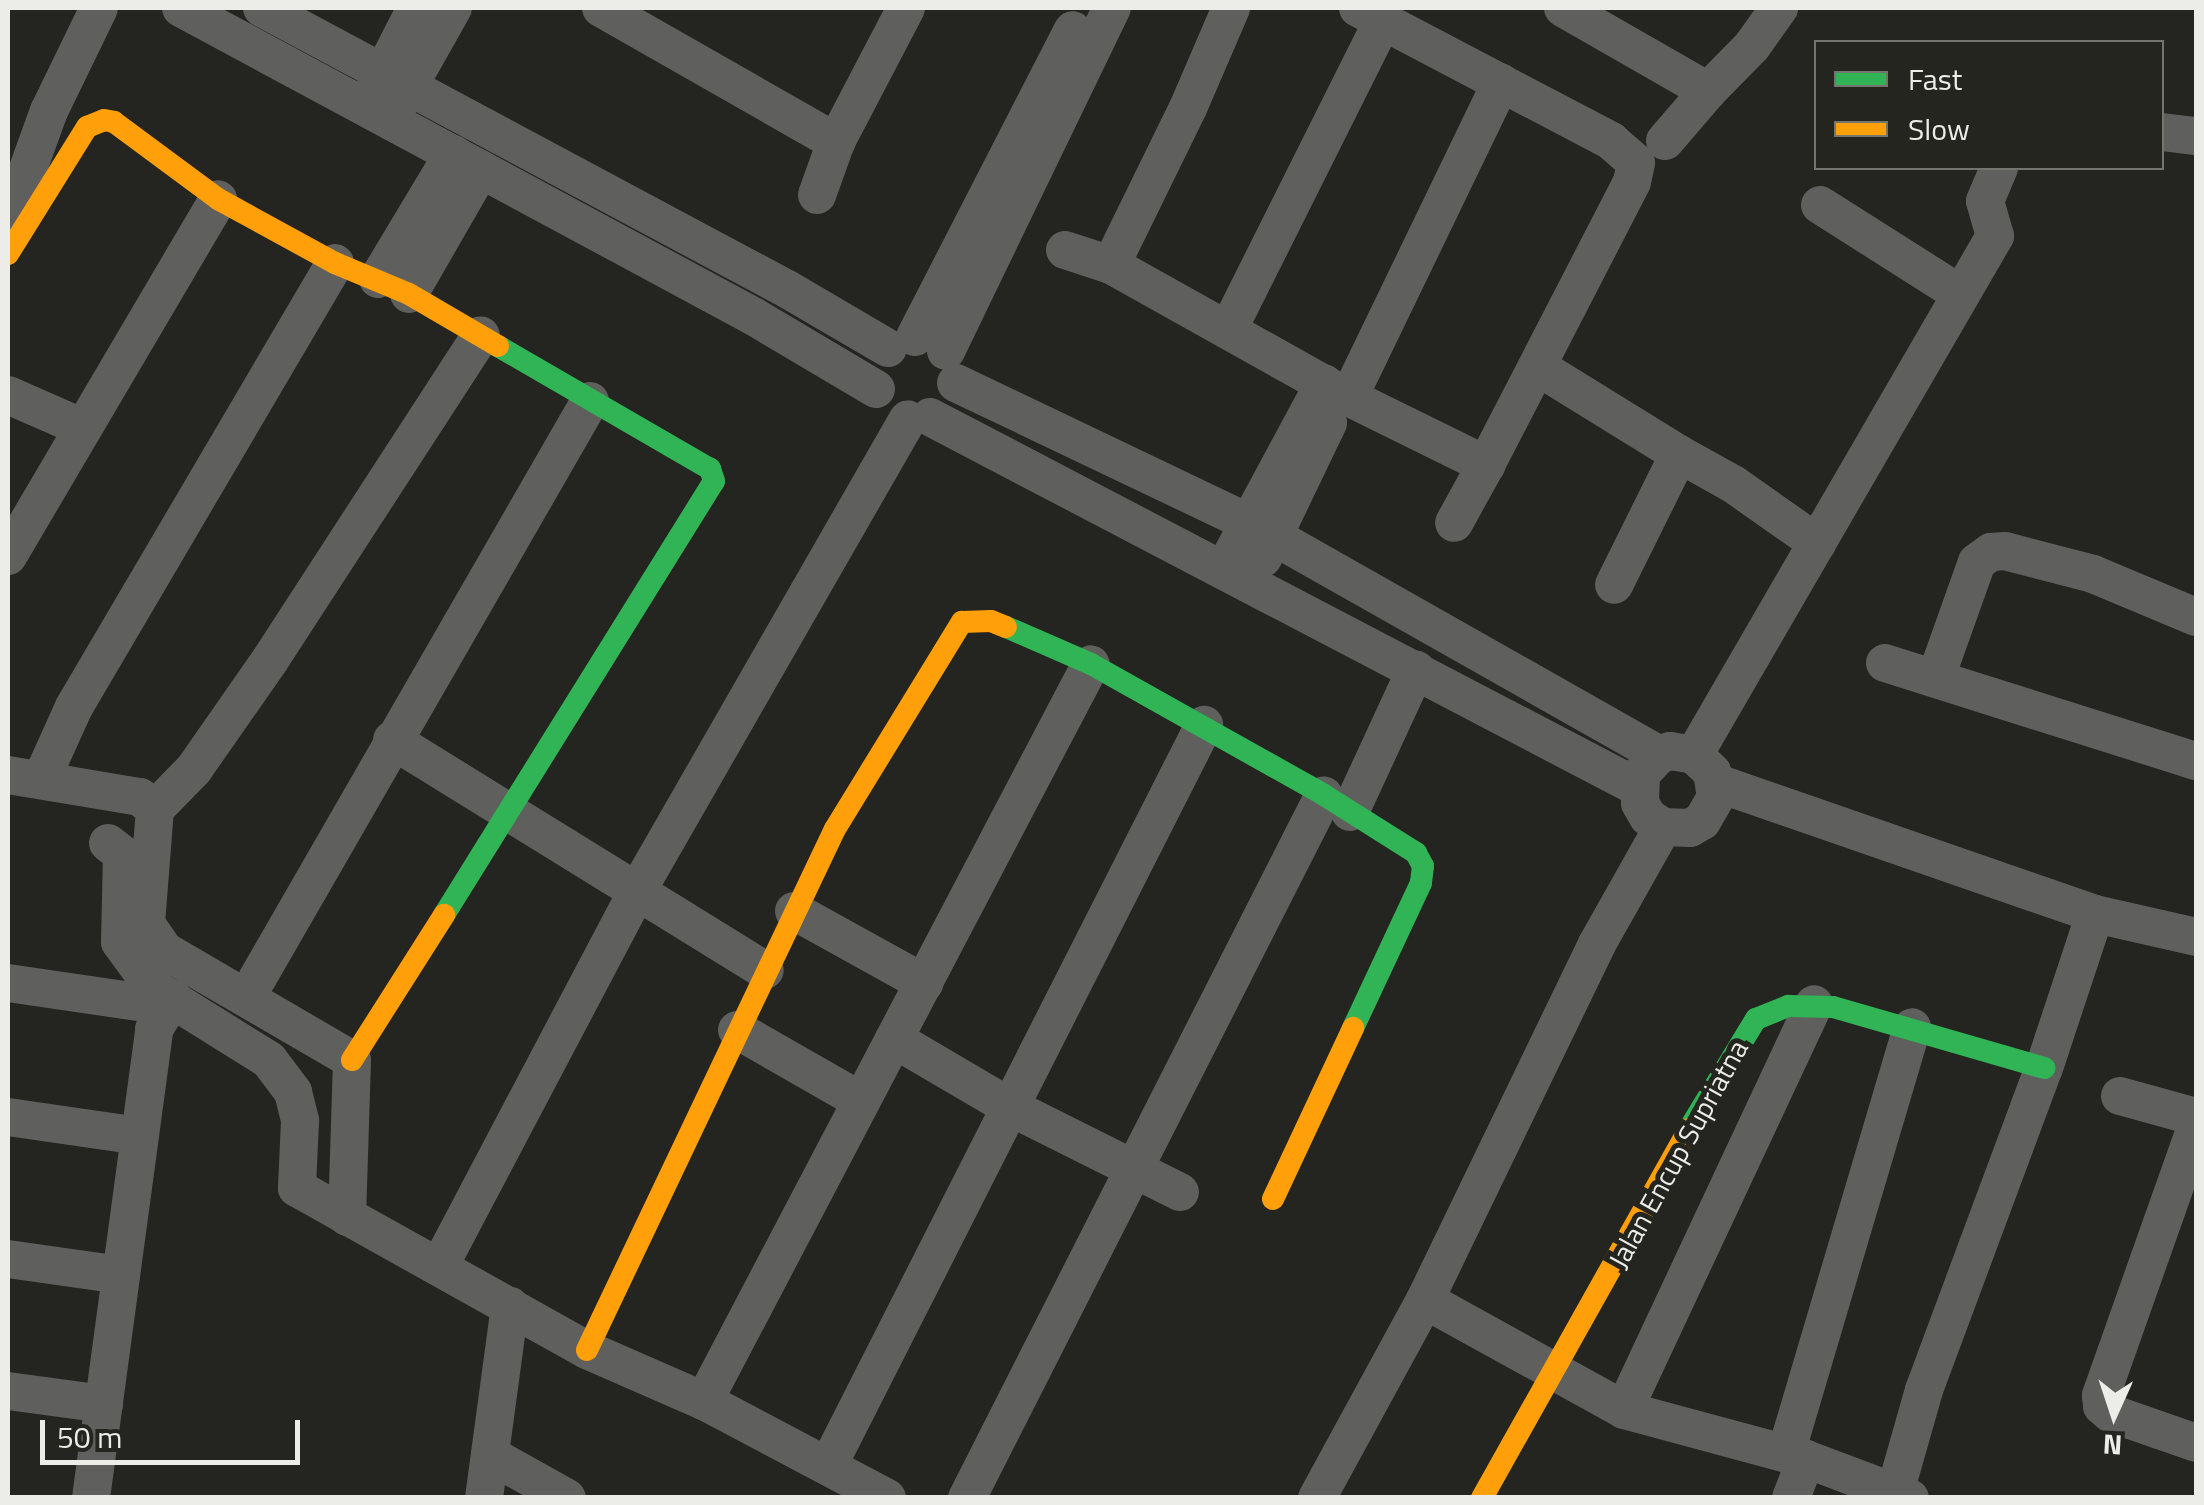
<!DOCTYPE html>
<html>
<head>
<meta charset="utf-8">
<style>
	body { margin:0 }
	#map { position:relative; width:2204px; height:1505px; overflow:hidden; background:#242421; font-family:"Titillium Web",sans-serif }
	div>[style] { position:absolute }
	.street>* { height:38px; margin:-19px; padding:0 19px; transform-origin:19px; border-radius:19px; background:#5f5f5d }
	.fast>* { height:22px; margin:-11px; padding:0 11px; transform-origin:11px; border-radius:11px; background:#30b455 }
	.slow>* { height:22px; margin:-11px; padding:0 11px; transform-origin:11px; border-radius:11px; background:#ff9f0a }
	span { translate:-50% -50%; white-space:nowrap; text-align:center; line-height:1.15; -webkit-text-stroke:10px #252520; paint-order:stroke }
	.street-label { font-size:28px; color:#ecece9 }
	.frame { position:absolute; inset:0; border:10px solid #ecece9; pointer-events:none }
	.legend { position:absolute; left:1814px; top:40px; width:350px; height:130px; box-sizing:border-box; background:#252520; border:2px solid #757570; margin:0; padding:12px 18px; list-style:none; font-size:30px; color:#ecece9 }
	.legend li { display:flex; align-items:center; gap:20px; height:50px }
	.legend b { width:50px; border:2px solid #757570 }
	.north { position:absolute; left:2064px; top:1365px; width:100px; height:100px; -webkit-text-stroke:8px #252520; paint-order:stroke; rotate:183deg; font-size:28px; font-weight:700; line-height:40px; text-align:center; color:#ecece9 }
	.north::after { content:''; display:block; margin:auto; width:35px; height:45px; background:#ecece9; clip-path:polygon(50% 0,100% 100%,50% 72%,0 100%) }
	.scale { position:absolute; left:40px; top:1420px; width:260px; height:45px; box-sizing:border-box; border:5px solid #ecece9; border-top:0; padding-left:12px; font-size:30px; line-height:35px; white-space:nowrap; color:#ecece9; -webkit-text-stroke:8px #252520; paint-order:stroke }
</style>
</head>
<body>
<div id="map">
	<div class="street">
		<div style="left:181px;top:8px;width:650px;rotate:28.3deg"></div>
		<div style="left:753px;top:316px;width:143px;rotate:30.7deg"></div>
		<div style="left:262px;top:8px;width:595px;rotate:28.16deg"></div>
		<div style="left:787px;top:289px;width:117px;rotate:30.3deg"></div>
		<div style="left:601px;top:8px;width:271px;rotate:29.7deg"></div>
		<div style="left:1358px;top:8px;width:286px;rotate:27.7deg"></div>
		<div style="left:1611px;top:141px;width:33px;rotate:41deg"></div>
		<div style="left:1636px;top:163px;width:19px;rotate:102deg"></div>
		<div style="left:1632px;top:182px;width:318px;rotate:117.3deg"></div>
		<div style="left:1563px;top:8px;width:167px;rotate:29.8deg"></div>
		<div style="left:1708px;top:91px;width:63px;rotate:-45.6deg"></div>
		<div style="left:1752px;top:46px;width:47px;rotate:-54.6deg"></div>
		<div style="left:371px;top:96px;width:99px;rotate:-62.9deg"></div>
		<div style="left:396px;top:109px;width:116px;rotate:-60.6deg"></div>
		<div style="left:2162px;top:132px;width:34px;rotate:7deg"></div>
		<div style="left:1665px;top:141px;width:66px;rotate:-49.3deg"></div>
		<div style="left:817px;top:195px;width:56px;rotate:-70.3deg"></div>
		<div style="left:836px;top:142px;width:151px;rotate:-62.4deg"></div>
		<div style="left:1820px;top:205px;width:166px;rotate:32.4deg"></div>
		<div style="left:8px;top:224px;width:120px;rotate:-70.1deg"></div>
		<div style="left:49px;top:111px;width:114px;rotate:-64.1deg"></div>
		<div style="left:1065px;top:250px;width:48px;rotate:18.1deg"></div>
		<div style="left:1111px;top:265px;width:265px;rotate:29.2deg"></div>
		<div style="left:1342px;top:394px;width:161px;rotate:26.2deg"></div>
		<div style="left:1486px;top:465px;width:66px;rotate:118.9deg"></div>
		<div style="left:1111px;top:265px;width:175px;rotate:-63.9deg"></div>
		<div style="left:1188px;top:108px;width:109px;rotate:-66.7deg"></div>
		<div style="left:378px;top:279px;width:146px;rotate:-59deg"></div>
		<div style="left:409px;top:294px;width:144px;rotate:-60.1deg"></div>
		<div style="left:1229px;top:328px;width:343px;rotate:-63.4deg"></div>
		<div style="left:915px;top:337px;width:345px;rotate:-62.8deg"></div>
		<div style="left:946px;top:351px;width:381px;rotate:-64.2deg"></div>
		<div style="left:1538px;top:367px;width:166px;rotate:31.7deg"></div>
		<div style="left:1679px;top:454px;width:146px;rotate:116.4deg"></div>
		<div style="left:956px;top:383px;width:323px;rotate:25.5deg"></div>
		<div style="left:1248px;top:522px;width:472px;rotate:29.5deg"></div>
		<div style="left:1659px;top:755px;width:12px;rotate:-20deg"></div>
		<div style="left:1670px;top:751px;width:24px;rotate:9deg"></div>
		<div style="left:1694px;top:755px;width:25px;rotate:43deg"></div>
		<div style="left:1712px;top:772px;width:25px;rotate:81deg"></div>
		<div style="left:1716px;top:797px;width:28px;rotate:120deg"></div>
		<div style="left:1702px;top:821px;width:14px;rotate:150deg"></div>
		<div style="left:1690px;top:828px;width:27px;rotate:-178deg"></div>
		<div style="left:1663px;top:827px;width:18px;rotate:-146deg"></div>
		<div style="left:1648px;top:817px;width:16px;rotate:-120deg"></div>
		<div style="left:1640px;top:803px;width:29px;rotate:-88deg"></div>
		<div style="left:1641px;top:774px;width:26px;rotate:-47deg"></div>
		<div style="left:8px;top:395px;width:82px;rotate:23.7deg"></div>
		<div style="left:1350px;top:395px;width:347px;rotate:-64.2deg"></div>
		<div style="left:930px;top:417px;width:798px;rotate:27.62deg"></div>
		<div style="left:1679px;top:454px;width:62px;rotate:29.1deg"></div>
		<div style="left:1733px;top:484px;width:103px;rotate:35.1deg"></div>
		<div style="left:8px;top:556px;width:414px;rotate:-59.5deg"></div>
		<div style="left:1263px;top:558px;width:150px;rotate:-64.3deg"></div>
		<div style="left:1224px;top:569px;width:211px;rotate:-61.7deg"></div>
		<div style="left:1885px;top:663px;width:326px;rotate:17.5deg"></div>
		<div style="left:1936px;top:677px;width:122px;rotate:-70.4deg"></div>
		<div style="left:1977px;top:562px;width:17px;rotate:-36deg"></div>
		<div style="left:1991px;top:552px;width:14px;rotate:-4deg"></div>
		<div style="left:2005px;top:551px;width:91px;rotate:14.6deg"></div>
		<div style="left:2093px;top:574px;width:112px;rotate:22.7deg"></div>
		<div style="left:392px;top:740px;width:438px;rotate:31.7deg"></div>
		<div style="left:1694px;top:755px;width:600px;rotate:-59.89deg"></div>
		<div style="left:1995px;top:236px;width:36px;rotate:-106deg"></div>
		<div style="left:1985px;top:201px;width:36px;rotate:-67deg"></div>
		<div style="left:8px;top:775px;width:134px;rotate:9.5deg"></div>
		<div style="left:140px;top:797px;width:19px;rotate:39deg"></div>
		<div style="left:155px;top:809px;width:115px;rotate:94.5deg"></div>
		<div style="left:146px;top:924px;width:33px;rotate:55deg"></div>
		<div style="left:165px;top:951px;width:216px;rotate:30.2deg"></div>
		<div style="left:352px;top:1060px;width:157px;rotate:91.8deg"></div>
		<div style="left:41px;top:780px;width:80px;rotate:-65.7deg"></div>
		<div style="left:74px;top:707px;width:515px;rotate:-59.55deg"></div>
		<div style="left:1717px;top:783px;width:400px;rotate:19.1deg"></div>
		<div style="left:2095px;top:914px;width:104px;rotate:12.8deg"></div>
		<div style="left:155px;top:809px;width:56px;rotate:-45.7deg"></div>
		<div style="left:194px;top:769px;width:133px;rotate:-55.1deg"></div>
		<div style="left:270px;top:660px;width:387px;rotate:-57deg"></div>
		<div style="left:1350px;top:812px;width:157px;rotate:-65.2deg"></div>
		<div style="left:108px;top:843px;width:18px;rotate:38deg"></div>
		<div style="left:122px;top:854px;width:88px;rotate:91.3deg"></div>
		<div style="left:120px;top:942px;width:36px;rotate:54deg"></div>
		<div style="left:141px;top:971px;width:25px;rotate:50deg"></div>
		<div style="left:157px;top:990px;width:132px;rotate:32deg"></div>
		<div style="left:269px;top:1060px;width:40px;rotate:53deg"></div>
		<div style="left:293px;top:1092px;width:30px;rotate:76deg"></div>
		<div style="left:300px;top:1121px;width:67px;rotate:92.6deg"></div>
		<div style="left:297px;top:1188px;width:332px;rotate:29.2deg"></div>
		<div style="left:587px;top:1350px;width:128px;rotate:23.6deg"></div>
		<div style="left:704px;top:1401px;width:207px;rotate:27.9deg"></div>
		<div style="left:794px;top:911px;width:149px;rotate:29deg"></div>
		<div style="left:257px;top:979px;width:667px;rotate:-60.05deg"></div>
		<div style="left:8px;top:983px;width:159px;rotate:8.3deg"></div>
		<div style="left:737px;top:1030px;width:143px;rotate:29.8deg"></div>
		<div style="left:894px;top:1039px;width:134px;rotate:30.4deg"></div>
		<div style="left:1010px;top:1107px;width:190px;rotate:26.6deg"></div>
		<div style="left:2120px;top:1096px;width:79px;rotate:15.4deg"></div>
		<div style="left:8px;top:1117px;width:133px;rotate:8.2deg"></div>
		<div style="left:2196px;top:1127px;width:285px;rotate:109.5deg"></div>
		<div style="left:2101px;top:1396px;width:10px;rotate:84deg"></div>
		<div style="left:2102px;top:1406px;width:11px;rotate:41deg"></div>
		<div style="left:2110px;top:1413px;width:91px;rotate:19.2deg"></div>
		<div style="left:8px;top:1259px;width:114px;rotate:8.1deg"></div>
		<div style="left:439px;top:1267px;width:423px;rotate:-62.2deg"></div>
		<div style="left:636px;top:893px;width:546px;rotate:-60.15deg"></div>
		<div style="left:1425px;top:1300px;width:227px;rotate:28.9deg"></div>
		<div style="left:1624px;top:1410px;width:188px;rotate:15.1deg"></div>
		<div style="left:1806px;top:1459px;width:111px;rotate:20.6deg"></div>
		<div style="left:8px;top:1391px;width:97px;rotate:7.7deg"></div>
		<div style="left:704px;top:1401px;width:832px;rotate:-62.3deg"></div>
		<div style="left:1624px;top:1410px;width:448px;rotate:-64.9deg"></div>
		<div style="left:1786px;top:1453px;width:444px;rotate:-73.5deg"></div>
		<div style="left:490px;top:1455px;width:88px;rotate:29.2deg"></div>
		<div style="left:829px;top:1464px;width:829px;rotate:-63.09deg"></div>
		<div style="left:1895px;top:1492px;width:106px;rotate:-74.1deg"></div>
		<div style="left:1924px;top:1390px;width:344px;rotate:-69.6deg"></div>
		<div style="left:2044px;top:1068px;width:162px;rotate:-71.7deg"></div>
		<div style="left:91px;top:1498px;width:473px;rotate:-82.3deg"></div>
		<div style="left:154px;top:1029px;width:36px;rotate:-58deg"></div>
		<div style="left:484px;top:1498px;width:194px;rotate:-82.3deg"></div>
		<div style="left:967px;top:1498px;width:788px;rotate:-63.08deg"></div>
		<div style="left:1317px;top:1498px;width:226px;rotate:-61.4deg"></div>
		<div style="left:1425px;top:1300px;width:395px;rotate:-64.2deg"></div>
		<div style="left:1597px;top:944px;width:134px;rotate:-60.6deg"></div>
		<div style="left:1791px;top:1498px;width:42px;rotate:-69deg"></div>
	</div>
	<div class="fast">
		<div style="left:1006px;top:627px;width:93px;rotate:23.5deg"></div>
		<div style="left:1091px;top:664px;width:267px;rotate:29.3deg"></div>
		<div style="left:1324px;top:795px;width:109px;rotate:32.2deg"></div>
		<div style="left:1416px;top:853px;width:15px;rotate:62deg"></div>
		<div style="left:1423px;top:866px;width:17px;rotate:97deg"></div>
		<div style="left:1421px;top:883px;width:160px;rotate:115.1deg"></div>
		<div style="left:444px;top:915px;width:511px;rotate:-58.11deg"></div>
		<div style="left:714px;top:481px;width:13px;rotate:-108deg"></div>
		<div style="left:710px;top:469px;width:245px;rotate:-149.9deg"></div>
		<div style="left:1689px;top:1129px;width:129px;rotate:-58.7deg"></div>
		<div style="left:1756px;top:1019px;width:35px;rotate:-22deg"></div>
		<div style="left:1788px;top:1006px;width:45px;rotate:1.3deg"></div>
		<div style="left:1833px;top:1007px;width:220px;rotate:16.1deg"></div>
	</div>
	<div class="slow">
		<div style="left:8px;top:254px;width:150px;rotate:-58.1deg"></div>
		<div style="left:87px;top:127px;width:18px;rotate:-22deg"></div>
		<div style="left:104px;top:120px;width:10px;rotate:11deg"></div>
		<div style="left:114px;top:122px;width:129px;rotate:36.5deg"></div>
		<div style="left:218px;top:199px;width:133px;rotate:28.7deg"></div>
		<div style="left:335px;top:263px;width:80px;rotate:22.7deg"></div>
		<div style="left:409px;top:294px;width:103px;rotate:30.3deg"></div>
		<div style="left:352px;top:1060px;width:172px;rotate:-57.6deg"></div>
		<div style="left:1273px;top:1199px;width:189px;rotate:-64.9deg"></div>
		<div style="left:587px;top:1350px;width:577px;rotate:-64.55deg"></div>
		<div style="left:835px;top:829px;width:243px;rotate:-58.5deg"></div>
		<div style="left:962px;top:622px;width:29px;rotate:-2deg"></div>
		<div style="left:991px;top:621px;width:16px;rotate:22deg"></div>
		<div style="left:1482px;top:1498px;width:423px;rotate:-60.7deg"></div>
	</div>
	<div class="street-label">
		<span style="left:1678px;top:1154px;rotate:-61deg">Jalan Encup Supriatna</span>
	</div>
	<div class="frame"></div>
	<ul class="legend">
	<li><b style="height:12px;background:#30b455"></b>Fast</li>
	<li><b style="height:12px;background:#ff9f0a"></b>Slow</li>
	</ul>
	<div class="north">N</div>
	<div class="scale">50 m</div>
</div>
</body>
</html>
